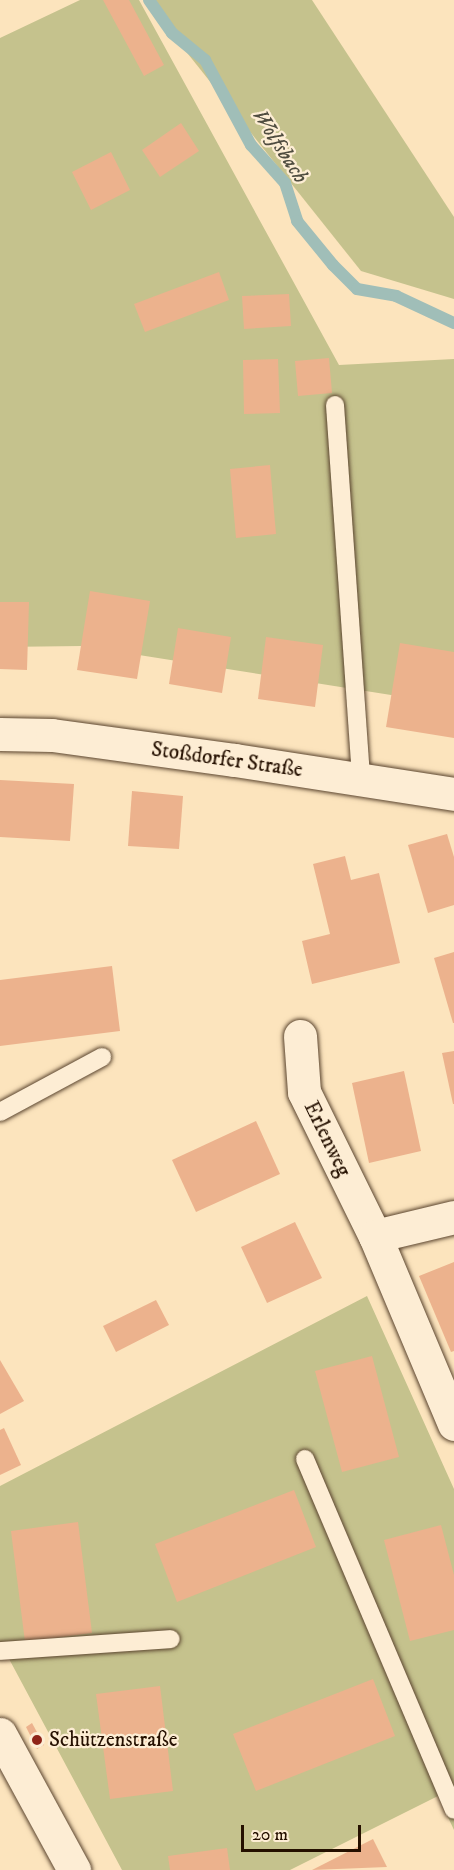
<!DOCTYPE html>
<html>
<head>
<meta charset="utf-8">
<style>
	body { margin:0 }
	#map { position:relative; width:454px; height:1870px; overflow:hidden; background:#fce4bd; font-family:"IM FELL DW Pica",serif }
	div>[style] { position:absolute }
	.green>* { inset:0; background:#c5c28d }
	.stream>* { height:12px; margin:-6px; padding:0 6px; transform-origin:6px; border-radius:6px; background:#a0beb8 }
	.building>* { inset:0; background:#ecb28d }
	.roads { filter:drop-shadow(0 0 2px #5b452f) drop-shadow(0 0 2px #5b452f) }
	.lane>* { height:18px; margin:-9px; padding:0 9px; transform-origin:9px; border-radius:9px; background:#fdedd4 }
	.street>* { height:33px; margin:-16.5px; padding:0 16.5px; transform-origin:16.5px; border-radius:16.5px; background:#fdedd4 }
	.secondary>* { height:33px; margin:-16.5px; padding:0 16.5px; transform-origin:16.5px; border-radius:16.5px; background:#fdedd4 }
	.dots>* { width:16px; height:16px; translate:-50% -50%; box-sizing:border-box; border:3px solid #fdedd4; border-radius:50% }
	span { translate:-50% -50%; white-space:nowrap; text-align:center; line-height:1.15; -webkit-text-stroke:4.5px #fdedd4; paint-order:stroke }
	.street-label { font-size:21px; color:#251000 }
	.poi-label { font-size:21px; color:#251000 }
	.left { translate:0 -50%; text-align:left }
	.water-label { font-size:22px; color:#504d40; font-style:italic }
	.scale { position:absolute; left:241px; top:1825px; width:120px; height:27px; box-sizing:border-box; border:3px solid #251000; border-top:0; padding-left:8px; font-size:18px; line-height:21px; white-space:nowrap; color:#251000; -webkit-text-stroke:4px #fdedd4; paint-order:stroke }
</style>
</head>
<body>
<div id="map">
	<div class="green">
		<div style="clip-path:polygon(80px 0,139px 0,339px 365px,454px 359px,454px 705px,82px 646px,0 647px,0 38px)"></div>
		<div style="clip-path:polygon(145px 0,312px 0,454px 217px,454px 299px,361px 271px)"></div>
		<div style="clip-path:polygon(367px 1296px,454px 1489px,454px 1830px,438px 1796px,290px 1870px,122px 1870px,0 1642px,0 1486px)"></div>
	</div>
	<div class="stream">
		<div style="left:149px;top:0;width:40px;rotate:55.1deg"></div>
		<div style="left:172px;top:33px;width:43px;rotate:39.3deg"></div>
		<div style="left:205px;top:60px;width:97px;rotate:61.6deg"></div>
		<div style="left:251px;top:145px;width:51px;rotate:48.2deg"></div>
		<div style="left:285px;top:183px;width:40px;rotate:72deg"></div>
		<div style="left:297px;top:221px;width:57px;rotate:50.7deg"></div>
		<div style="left:333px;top:265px;width:34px;rotate:45deg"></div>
		<div style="left:357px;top:289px;width:40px;rotate:10deg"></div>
		<div style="left:396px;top:296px;width:64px;rotate:25deg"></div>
	</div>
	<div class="building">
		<div style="clip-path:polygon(103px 0,129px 0,164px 65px,144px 76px)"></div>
		<div style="clip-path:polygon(181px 123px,199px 151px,160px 177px,142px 150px)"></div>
		<div style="clip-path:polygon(111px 152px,130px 190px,91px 210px,72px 172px)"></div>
		<div style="clip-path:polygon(219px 272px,229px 300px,145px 332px,134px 304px)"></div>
		<div style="clip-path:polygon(289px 294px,291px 326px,244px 329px,242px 296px)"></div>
		<div style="clip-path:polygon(329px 358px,332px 393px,298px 396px,295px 361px)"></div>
		<div style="clip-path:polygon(278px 359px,280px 413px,244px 414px,243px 360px)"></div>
		<div style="clip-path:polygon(270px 465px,276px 534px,236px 538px,230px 469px)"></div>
		<div style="clip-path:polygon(90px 591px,150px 601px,137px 679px,77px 670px)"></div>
		<div style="clip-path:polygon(0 602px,29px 602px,27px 670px,0 669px)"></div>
		<div style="clip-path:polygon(178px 628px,231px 637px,222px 693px,169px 684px)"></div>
		<div style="clip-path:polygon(266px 637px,323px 645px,315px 707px,258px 699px)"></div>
		<div style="clip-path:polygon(400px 643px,454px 652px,454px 738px,386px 727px)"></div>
		<div style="clip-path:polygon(0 780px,74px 784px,70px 841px,0 837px)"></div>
		<div style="clip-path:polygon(132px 791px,183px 796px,179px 849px,128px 846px)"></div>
		<div style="clip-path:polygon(447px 834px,454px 857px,454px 905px,428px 913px,408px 845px)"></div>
		<div style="clip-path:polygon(345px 856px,351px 880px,379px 873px,400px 963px,312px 984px,302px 941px,330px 934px,313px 864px)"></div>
		<div style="clip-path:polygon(454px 952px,454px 1023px,453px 1023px,434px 958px)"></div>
		<div style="clip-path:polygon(112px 966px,120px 1031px,0 1046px,0 980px)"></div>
		<div style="clip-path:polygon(454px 1051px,454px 1104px,453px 1104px,442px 1053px)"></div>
		<div style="clip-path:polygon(404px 1071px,421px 1151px,369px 1163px,352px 1083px)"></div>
		<div style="clip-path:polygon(256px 1121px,280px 1174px,196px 1212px,172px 1160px)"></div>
		<div style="clip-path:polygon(295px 1222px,322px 1278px,267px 1303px,241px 1247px)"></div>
		<div style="clip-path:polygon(454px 1262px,454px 1351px,451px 1352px,419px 1276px)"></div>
		<div style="clip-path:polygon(156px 1300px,169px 1325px,116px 1352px,103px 1326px)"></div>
		<div style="clip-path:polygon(372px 1356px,399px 1457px,342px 1472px,315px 1371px)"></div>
		<div style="clip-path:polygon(0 1360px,24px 1401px,0 1414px)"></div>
		<div style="clip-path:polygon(4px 1428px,21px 1465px,0 1475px,0 1430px)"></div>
		<div style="clip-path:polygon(294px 1490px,316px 1547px,177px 1602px,155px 1544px)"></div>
		<div style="clip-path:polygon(78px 1522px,92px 1633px,25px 1642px,11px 1531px)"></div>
		<div style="clip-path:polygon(441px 1525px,454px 1575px,454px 1630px,410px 1641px,384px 1540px)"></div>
		<div style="clip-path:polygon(373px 1679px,395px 1736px,256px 1791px,233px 1734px)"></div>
		<div style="clip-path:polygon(160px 1686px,173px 1791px,110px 1799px,96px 1694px)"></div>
		<div style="clip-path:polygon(32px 1723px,44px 1745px,37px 1749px,26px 1727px)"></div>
		<div style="clip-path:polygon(373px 1839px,387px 1867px,312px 1870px)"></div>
		<div style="clip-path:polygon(227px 1848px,230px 1870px,170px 1870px,168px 1856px)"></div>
	</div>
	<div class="roads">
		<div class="lane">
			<div style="left:335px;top:405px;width:376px;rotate:86deg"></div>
			<div style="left:0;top:1112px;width:116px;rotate:-28.3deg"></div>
			<div style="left:305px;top:1459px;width:381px;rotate:67deg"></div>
			<div style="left:0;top:1651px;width:171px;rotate:-4deg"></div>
		</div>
		<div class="street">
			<div style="left:300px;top:1036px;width:56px;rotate:85.9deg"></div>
			<div style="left:304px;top:1092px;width:161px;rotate:63.8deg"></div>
			<div style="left:375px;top:1236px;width:204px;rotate:67.2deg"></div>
			<div style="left:375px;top:1236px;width:81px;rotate:-13.5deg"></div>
			<div style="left:0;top:1734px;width:155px;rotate:61.4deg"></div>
		</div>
		<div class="secondary">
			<div style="left:0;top:734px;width:52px;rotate:1.1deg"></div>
			<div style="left:52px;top:735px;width:185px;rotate:7.8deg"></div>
			<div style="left:235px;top:760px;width:222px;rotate:8.8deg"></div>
		</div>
	</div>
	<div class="dots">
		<div style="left:37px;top:1740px;background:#8f2418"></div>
	</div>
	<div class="street-label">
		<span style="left:227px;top:760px;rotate:8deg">Stoßdorfer Straße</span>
		<span style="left:327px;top:1139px;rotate:64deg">Erlenweg</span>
	</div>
	<div class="poi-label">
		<span class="left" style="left:49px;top:1740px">Schützenstraße</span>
	</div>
	<div class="water-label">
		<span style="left:280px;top:146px;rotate:57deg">Wolfsbach</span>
	</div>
	<div class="scale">20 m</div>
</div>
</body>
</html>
